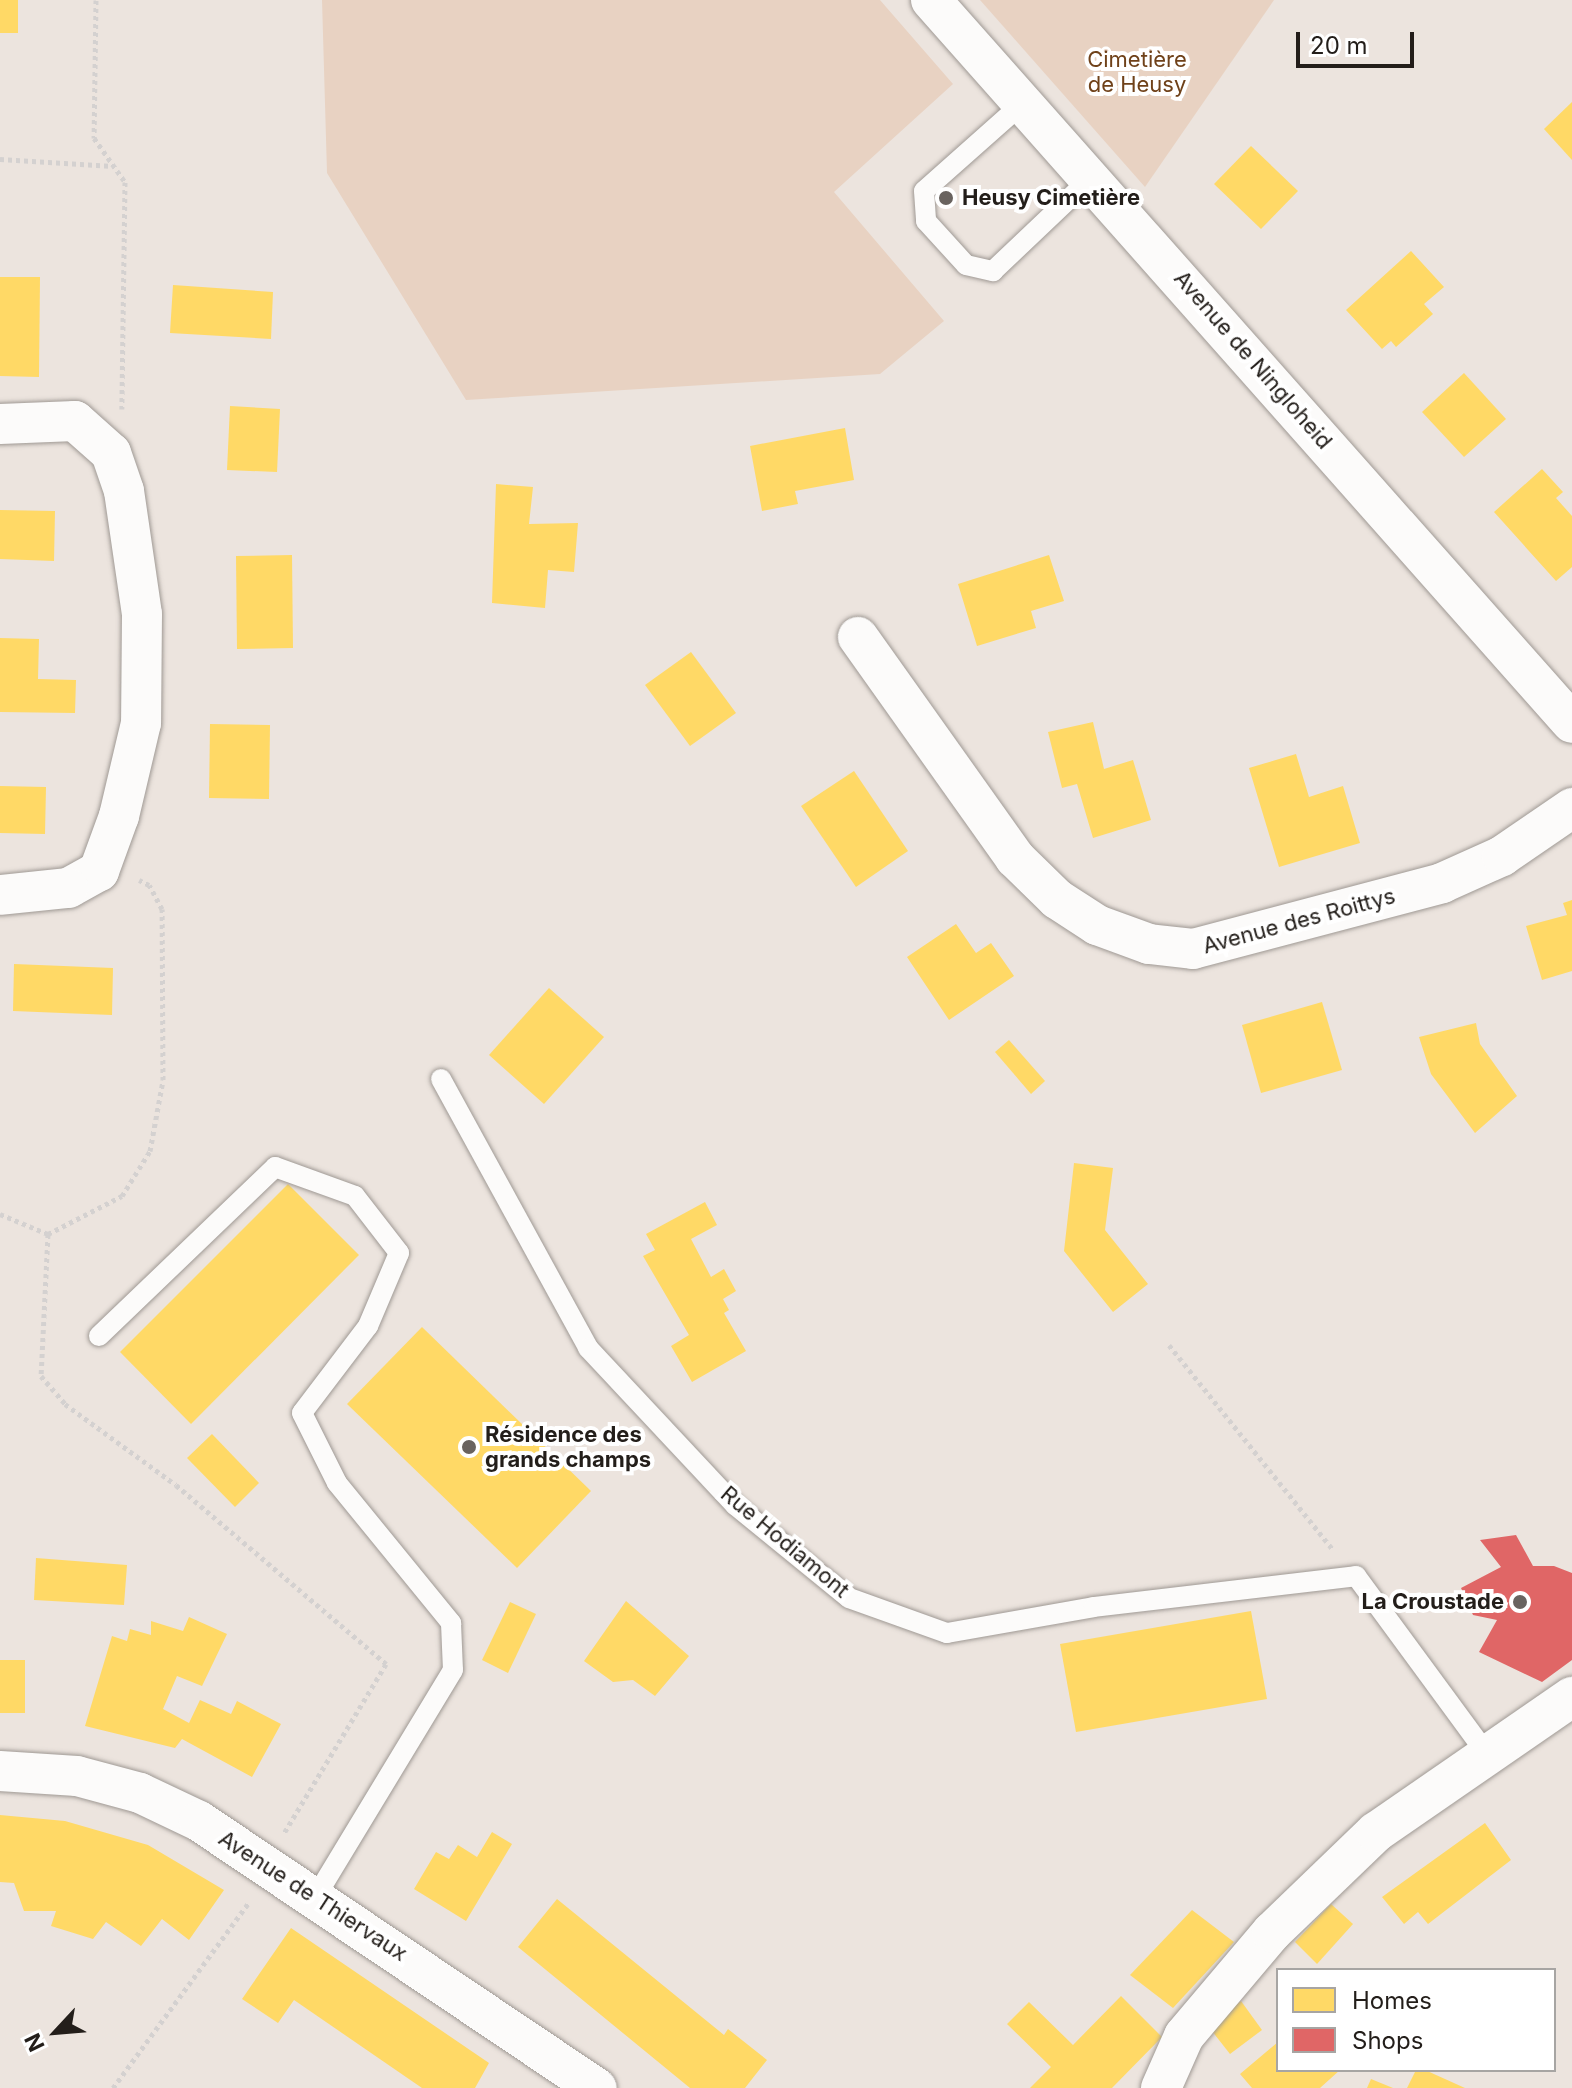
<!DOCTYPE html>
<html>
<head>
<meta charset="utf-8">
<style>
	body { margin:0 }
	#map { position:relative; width:1572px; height:2088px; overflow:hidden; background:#ece4de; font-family:Inter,sans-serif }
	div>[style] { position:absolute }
	.green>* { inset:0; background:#e8d2c2 }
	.homes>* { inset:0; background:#ffd966 }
	.shops>* { inset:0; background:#e06666 }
	.path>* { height:5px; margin-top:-2.5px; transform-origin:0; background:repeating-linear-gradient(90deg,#d4d1d0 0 4px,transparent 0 8px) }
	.roads { filter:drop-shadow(0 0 2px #9f9994) drop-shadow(0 0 2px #9f9994) }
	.lane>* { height:20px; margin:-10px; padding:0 10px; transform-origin:10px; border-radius:10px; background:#fcfbfa }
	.street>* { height:40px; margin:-20px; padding:0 20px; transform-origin:20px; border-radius:20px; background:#fcfbfa }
	.dots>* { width:22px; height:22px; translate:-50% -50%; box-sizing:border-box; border:4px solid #fff; border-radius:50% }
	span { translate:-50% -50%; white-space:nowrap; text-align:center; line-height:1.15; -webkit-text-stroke:8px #fff; paint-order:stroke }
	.park-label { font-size:22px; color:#6f4119 }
	.poi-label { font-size:22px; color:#231e1a; font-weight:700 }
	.left { translate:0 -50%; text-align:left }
	.right { translate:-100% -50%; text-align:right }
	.street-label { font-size:22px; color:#231e1a }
	.legend { position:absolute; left:1276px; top:1968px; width:280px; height:104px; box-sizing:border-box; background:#fff; border:2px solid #a7a5a3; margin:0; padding:10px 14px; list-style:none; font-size:24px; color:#231e1a }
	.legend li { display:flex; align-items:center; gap:16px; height:40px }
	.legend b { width:40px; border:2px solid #a7a5a3 }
	.north { position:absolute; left:16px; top:1992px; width:80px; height:80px; -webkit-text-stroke:6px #fff; paint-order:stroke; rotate:244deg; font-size:22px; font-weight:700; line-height:32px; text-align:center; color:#231e1a }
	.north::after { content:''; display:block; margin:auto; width:28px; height:36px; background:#231e1a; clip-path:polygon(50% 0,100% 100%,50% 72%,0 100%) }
	.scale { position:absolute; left:1296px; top:32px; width:118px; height:36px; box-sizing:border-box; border:4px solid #231e1a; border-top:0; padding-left:10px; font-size:24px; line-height:28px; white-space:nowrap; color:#231e1a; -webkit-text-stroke:6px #fff; paint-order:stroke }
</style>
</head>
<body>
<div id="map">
	<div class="green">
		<div style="clip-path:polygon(322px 0,880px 0,953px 84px,834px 192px,944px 321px,880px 374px,466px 400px,327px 173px)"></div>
		<div style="clip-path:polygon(980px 0,1274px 0,1145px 187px)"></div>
	</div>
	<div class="homes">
		<div style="clip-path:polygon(0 0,18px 0,18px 33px,0 33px)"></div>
		<div style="clip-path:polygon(1572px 102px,1572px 160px,1544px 129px)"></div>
		<div style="clip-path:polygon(1251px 146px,1298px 191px,1261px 229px,1214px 184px)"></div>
		<div style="clip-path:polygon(1411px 251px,1444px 287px,1424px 304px,1433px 314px,1396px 347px,1391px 341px,1382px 349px,1346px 310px)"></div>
		<div style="clip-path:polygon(0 277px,40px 277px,39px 377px,0 376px)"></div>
		<div style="clip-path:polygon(173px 285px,273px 292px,271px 339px,170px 333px)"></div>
		<div style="clip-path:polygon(1464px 373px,1506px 419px,1464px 457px,1422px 412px)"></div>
		<div style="clip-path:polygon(230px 406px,280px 409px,277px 472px,227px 470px)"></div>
		<div style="clip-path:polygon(845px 428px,854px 480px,795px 491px,798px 504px,762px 511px,750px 446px)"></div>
		<div style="clip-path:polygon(1542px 469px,1563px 492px,1556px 498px,1572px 516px,1572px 567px,1556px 581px,1494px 512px)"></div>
		<div style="clip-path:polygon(496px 484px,533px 487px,529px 524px,578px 523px,574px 572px,548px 570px,545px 608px,492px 603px)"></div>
		<div style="clip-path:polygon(0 510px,55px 511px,54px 561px,0 559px)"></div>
		<div style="clip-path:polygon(292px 555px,293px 648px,237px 649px,236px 556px)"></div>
		<div style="clip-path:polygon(1049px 555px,1064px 601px,1031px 611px,1036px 628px,977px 646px,958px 584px)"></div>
		<div style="clip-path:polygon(0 638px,39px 639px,38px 679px,76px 680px,75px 713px,0 712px)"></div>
		<div style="clip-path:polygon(691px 652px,736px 713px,690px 746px,645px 685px)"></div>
		<div style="clip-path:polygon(1093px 722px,1104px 769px,1133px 760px,1151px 820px,1093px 838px,1077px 784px,1062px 788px,1048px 732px)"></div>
		<div style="clip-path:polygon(210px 724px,270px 725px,269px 799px,209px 798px)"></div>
		<div style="clip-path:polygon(1296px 754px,1309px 797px,1343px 786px,1360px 843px,1279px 867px,1249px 768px)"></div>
		<div style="clip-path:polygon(854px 771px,908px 851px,856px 887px,801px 806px)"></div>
		<div style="clip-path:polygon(0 786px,46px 787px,45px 834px,0 833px)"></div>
		<div style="clip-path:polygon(1572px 900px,1572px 971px,1542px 980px,1526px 926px,1567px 915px,1563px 903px)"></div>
		<div style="clip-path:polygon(956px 924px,976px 953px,991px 943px,1014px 976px,949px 1020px,907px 957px)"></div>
		<div style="clip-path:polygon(14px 964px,113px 968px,112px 1015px,13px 1011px)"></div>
		<div style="clip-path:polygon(549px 988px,604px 1037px,544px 1104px,489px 1055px)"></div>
		<div style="clip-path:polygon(1322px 1002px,1342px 1070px,1261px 1093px,1242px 1025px)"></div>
		<div style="clip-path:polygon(1476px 1023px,1480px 1044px,1517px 1096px,1475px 1133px,1431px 1074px,1419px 1037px)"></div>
		<div style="clip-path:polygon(1009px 1040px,1045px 1081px,1031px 1094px,995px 1052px)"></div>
		<div style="clip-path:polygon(1074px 1163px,1113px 1168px,1105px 1230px,1148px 1284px,1113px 1312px,1064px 1251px)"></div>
		<div style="clip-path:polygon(288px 1184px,359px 1255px,191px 1424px,120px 1352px)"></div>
		<div style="clip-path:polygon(705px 1202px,717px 1225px,691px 1239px,711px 1277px,724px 1269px,736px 1291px,723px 1299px,729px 1310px,724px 1313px,746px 1351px,692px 1382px,671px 1346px,689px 1335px,643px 1256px,655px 1250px,646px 1234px)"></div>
		<div style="clip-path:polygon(422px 1327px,591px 1491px,517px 1568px,347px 1404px)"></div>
		<div style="clip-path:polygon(212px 1434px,259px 1483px,235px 1507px,187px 1458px)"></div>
		<div style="clip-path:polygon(36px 1558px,127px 1565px,124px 1605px,34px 1600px)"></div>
		<div style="clip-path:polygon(626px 1601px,689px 1656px,655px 1696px,633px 1680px,613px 1682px,584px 1661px)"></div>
		<div style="clip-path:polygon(510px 1602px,536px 1614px,508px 1673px,482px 1660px)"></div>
		<div style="clip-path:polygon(1251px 1611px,1267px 1699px,1076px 1732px,1060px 1644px)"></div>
		<div style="clip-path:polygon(189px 1617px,227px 1634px,202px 1686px,177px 1676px,163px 1709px,189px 1723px,200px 1700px,231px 1714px,237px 1701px,281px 1724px,252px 1777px,182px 1739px,175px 1748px,85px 1726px,112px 1636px,127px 1641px,130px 1629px,151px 1635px,151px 1621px,183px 1631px)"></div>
		<div style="clip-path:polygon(0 1660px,25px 1660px,25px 1713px,0 1713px)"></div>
		<div style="clip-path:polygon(0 1815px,65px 1821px,148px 1845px,224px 1890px,189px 1940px,162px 1919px,141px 1946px,106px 1922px,93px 1939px,51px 1926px,56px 1911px,24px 1911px,14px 1883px,0 1882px)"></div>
		<div style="clip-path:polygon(1485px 1823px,1511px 1860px,1428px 1924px,1418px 1912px,1404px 1924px,1382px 1897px)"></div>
		<div style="clip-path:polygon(492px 1832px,512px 1844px,466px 1921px,414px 1889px,436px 1852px,449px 1859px,458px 1845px,477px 1857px)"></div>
		<div style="clip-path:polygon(557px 1899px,724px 2035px,728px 2029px,767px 2060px,745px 2088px,690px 2088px,518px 1947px)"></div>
		<div style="clip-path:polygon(1331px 1904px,1353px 1924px,1317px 1964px,1295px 1942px)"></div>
		<div style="clip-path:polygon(1192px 1910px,1234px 1942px,1173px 2008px,1130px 1975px)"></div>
		<div style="clip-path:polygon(291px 1928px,489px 2063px,475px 2088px,422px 2088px,294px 2000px,278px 2023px,242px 1999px)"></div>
		<div style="clip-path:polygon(1121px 1996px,1162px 2037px,1112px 2088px,1030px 2088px,1051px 2067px,1007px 2024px,1029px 2002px,1073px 2045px)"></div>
		<div style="clip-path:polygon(1241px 2001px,1262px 2030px,1230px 2054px,1208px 2026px)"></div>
		<div style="clip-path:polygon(1278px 2042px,1278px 2070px,1340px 2070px,1320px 2088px,1252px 2088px,1240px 2074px)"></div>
		<div style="clip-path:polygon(1416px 2070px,1425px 2070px,1465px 2088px,1407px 2088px)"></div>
		<div style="clip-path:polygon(1371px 2079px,1393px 2088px,1367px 2088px)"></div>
	</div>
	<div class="shops">
		<div style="clip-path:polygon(1516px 1535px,1533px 1566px,1554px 1566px,1572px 1573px,1572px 1660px,1542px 1682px,1479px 1652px,1497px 1620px,1473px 1615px,1461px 1588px,1501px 1567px,1480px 1540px)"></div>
	</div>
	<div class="path">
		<div style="left:96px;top:0;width:138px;rotate:90.8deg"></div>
		<div style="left:94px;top:138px;width:54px;rotate:54.8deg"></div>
		<div style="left:125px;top:182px;width:227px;rotate:90.8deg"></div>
		<div style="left:0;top:159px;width:113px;rotate:3.5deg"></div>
		<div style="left:0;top:1214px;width:52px;rotate:22.6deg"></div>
		<div style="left:48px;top:1234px;width:142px;rotate:92.8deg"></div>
		<div style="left:41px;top:1376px;width:37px;rotate:49deg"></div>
		<div style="left:65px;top:1404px;width:137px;rotate:36.1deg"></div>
		<div style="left:176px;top:1485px;width:276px;rotate:40.4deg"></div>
		<div style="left:386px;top:1664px;width:197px;rotate:121.1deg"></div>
		<div style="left:48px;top:1234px;width:83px;rotate:-27.2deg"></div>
		<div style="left:122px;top:1196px;width:53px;rotate:-58.1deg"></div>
		<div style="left:150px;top:1151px;width:72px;rotate:-79.6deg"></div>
		<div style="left:163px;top:1080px;width:171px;rotate:-90.3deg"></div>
		<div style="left:162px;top:909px;width:27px;rotate:-118deg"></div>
		<div style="left:149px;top:885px;width:11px;rotate:-153deg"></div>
		<div style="left:1169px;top:1345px;width:263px;rotate:51.3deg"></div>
		<div style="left:113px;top:2088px;width:230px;rotate:-53.8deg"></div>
	</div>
	<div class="roads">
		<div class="lane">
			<div style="left:1023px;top:103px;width:132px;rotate:138.4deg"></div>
			<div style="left:924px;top:191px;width:30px;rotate:86deg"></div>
			<div style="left:926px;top:221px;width:59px;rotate:47.7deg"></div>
			<div style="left:966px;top:265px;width:28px;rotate:13deg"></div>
			<div style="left:993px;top:271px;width:135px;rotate:-43.5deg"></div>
			<div style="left:441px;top:1079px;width:307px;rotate:61.3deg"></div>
			<div style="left:588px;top:1348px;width:215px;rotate:46.9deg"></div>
			<div style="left:735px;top:1505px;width:147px;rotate:39.2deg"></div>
			<div style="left:849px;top:1598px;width:104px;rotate:19.7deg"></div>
			<div style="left:947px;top:1633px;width:149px;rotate:-10deg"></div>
			<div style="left:1094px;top:1607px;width:264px;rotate:-6.7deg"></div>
			<div style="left:1356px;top:1576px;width:223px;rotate:53.7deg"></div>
			<div style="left:99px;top:1336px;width:244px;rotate:-43.8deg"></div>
			<div style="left:275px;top:1167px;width:85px;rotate:19.9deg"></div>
			<div style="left:355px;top:1196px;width:72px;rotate:52.3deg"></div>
			<div style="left:399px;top:1253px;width:79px;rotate:113deg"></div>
			<div style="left:368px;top:1326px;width:109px;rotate:127.2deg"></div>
			<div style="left:302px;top:1413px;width:78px;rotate:63.4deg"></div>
			<div style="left:337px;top:1483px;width:181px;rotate:50.8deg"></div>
			<div style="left:451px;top:1623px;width:47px;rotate:87.6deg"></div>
			<div style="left:453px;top:1670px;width:267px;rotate:121.2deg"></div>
		</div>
		<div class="street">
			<div style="left:931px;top:0;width:966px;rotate:48.44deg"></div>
			<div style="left:0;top:424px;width:75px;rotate:-2.3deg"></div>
			<div style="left:75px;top:421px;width:48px;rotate:41.6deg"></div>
			<div style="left:111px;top:453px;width:40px;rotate:71.1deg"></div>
			<div style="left:124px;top:491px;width:124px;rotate:81.7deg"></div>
			<div style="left:142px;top:614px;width:109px;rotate:90.5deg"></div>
			<div style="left:141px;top:723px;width:96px;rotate:103.3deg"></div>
			<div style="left:119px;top:816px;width:59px;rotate:110deg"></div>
			<div style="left:99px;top:871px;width:35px;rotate:151deg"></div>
			<div style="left:68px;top:888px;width:68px;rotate:174.1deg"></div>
			<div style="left:858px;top:637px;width:271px;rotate:54.6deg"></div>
			<div style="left:1015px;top:858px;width:59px;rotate:44.3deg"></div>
			<div style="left:1057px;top:899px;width:48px;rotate:33deg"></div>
			<div style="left:1097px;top:925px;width:55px;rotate:20.1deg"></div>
			<div style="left:1149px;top:944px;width:44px;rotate:6.5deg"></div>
			<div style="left:1193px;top:949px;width:258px;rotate:-14.8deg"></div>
			<div style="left:1442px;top:883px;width:66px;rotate:-24.2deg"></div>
			<div style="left:1502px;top:856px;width:85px;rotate:-34.4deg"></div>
			<div style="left:0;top:1771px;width:77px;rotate:3.7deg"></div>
			<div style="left:77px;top:1776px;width:65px;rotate:15.1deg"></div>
			<div style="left:140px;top:1793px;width:65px;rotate:25.4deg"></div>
			<div style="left:199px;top:1821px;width:479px;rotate:33.9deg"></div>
			<div style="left:1161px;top:2088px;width:57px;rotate:-66.1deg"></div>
			<div style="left:1184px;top:2036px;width:136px;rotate:-49.8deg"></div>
			<div style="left:1272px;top:1932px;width:144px;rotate:-43.9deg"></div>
			<div style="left:1376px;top:1832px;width:238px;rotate:-34.6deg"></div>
		</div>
	</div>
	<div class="dots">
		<div style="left:946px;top:198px;background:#69635f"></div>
		<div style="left:469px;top:1447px;background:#69635f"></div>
		<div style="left:1520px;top:1602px;background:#69635f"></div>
	</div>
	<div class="park-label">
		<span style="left:1137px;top:72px">Cimetière<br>de Heusy</span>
	</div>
	<div class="poi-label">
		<span class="left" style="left:962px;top:198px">Heusy Cimetière</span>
		<span class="left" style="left:485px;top:1447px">Résidence des<br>grands champs</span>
		<span class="right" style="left:1504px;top:1602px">La Croustade</span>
	</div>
	<div class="street-label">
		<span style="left:1253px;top:360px;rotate:49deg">Avenue de Ningloheid</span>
		<span style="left:1299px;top:921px;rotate:-15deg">Avenue des Roittys</span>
		<span style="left:785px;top:1542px;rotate:40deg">Rue Hodiamont</span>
		<span style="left:313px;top:1896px;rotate:33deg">Avenue de Thiervaux</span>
	</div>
	<ul class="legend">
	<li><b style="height:22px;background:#ffd966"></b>Homes</li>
	<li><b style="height:22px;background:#e06666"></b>Shops</li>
	</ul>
	<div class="north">N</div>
	<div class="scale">20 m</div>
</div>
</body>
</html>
